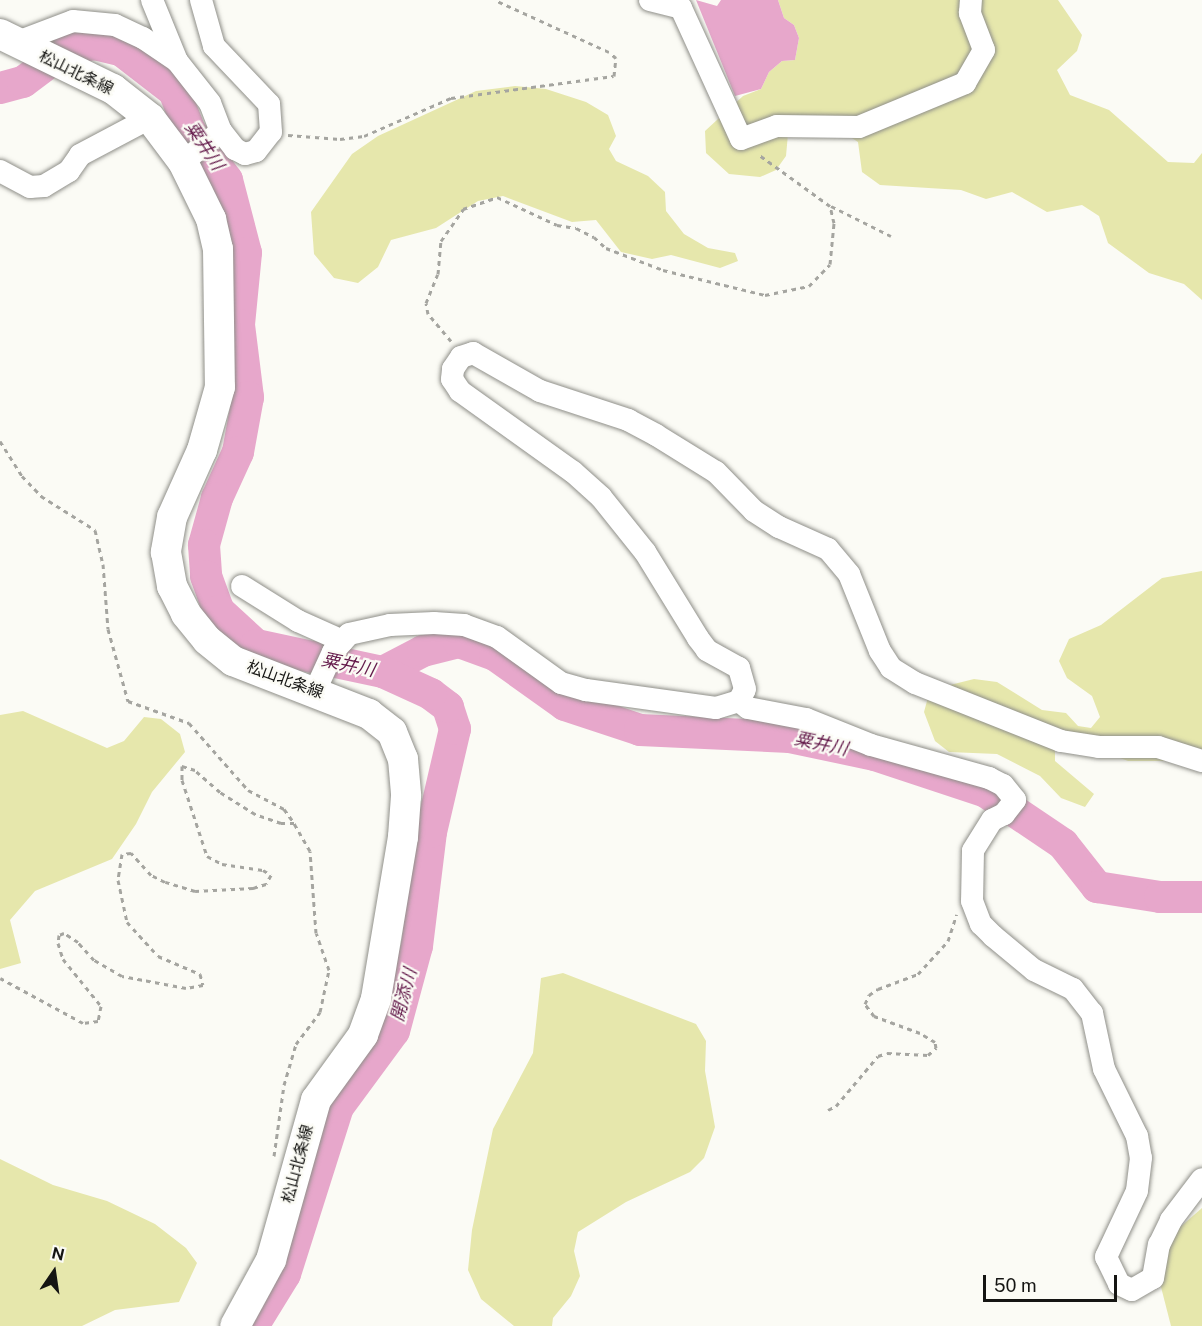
<!DOCTYPE html>
<html>
<head>
<meta charset="utf-8">
<style>
	body { margin:0 }
	#map { position:relative; width:1202px; height:1326px; overflow:hidden; background:#fbfbf5; font-family:"Public Sans","Noto Sans JP",sans-serif }
	div>[style] { position:absolute }
	.green>* { inset:0; background:#e6e7ac }
	.water>* { inset:0; background:#e7a7cb }
	.river>* { height:32px; margin:-16px; padding:0 16px; transform-origin:16px; border-radius:16px; background:#e7a7cb }
	.path>* { height:3px; margin-top:-1.5px; transform-origin:0; background:repeating-linear-gradient(90deg,#a5a5a0 0 4.5px,transparent 0 9px) }
	.roads { filter:drop-shadow(0 0 2px #8f8f89) drop-shadow(0 0 2px #8f8f89) }
	.minor>* { height:22px; margin:-11px; padding:0 11px; transform-origin:11px; border-radius:11px; background:#fff }
	.major>* { height:30px; margin:-15px; padding:0 15px; transform-origin:15px; border-radius:15px; background:#fff }
	span { translate:-50% -50%; white-space:nowrap; text-align:center; line-height:1.15; -webkit-text-stroke:4.5px #fbfbf5; paint-order:stroke }
	.street-label { font-size:16px; color:#151513 }
	.water-label { font-size:18px; color:#641b4b; font-style:italic }
	.north { position:absolute; left:24px; top:1242px; width:60px; height:60px; -webkit-text-stroke:4px #fbfbf5; paint-order:stroke; rotate:13deg; font-size:16px; font-weight:700; line-height:24px; text-align:center; color:#151513 }
	.north::after { content:''; display:block; margin:auto; width:21px; height:27px; background:#151513; clip-path:polygon(50% 0,100% 100%,50% 72%,0 100%) }
	.scale { position:absolute; left:983px; top:1275px; width:134px; height:27px; box-sizing:border-box; border:3px solid #151513; border-top:0; padding-left:8px; font-size:18px; line-height:21px; white-space:nowrap; color:#151513; -webkit-text-stroke:4px #fbfbf5; paint-order:stroke }
</style>
</head>
<body>
<div id="map">
	<div class="green">
		<div style="clip-path:polygon(778px 0,1058px 0,1082px 35px,1077px 51px,1057px 70px,1070px 95px,1109px 110px,1168px 162px,1194px 163px,1202px 153px,1202px 300px,1184px 284px,1149px 273px,1108px 243px,1099px 216px,1082px 205px,1047px 212px,1012px 192px,986px 199px,961px 190px,880px 185px,862px 172px,858px 142px,830px 124px,788px 134px,786px 156px,776px 170px,760px 177px,729px 174px,706px 153px,705px 131px,743px 96px,761px 89px,769px 72px,782px 61px,795px 60px,799px 38px,794px 25px,784px 18px)"></div>
		<div style="clip-path:polygon(515px 86px,546px 89px,586px 102px,608px 115px,616px 136px,609px 149px,616px 161px,648px 176px,665px 192px,666px 211px,684px 234px,708px 248px,735px 253px,738px 261px,720px 268px,671px 255px,652px 259px,621px 252px,596px 220px,572px 222px,503px 196px,478px 201px,436px 228px,391px 240px,378px 267px,358px 283px,334px 278px,314px 254px,311px 212px,352px 154px,378px 136px,476px 91px)"></div>
		<div style="clip-path:polygon(1202px 571px,1202px 761px,1128px 761px,1107px 753px,1055px 744px,1055px 761px,1094px 794px,1085px 807px,1061px 798px,1040px 776px,997px 754px,949px 752px,935px 741px,924px 712px,930px 690px,974px 679px,997px 682px,1042px 710px,1066px 713px,1078px 726px,1091px 728px,1100px 717px,1092px 696px,1067px 678px,1059px 661px,1069px 639px,1101px 625px,1162px 578px)"></div>
		<div style="clip-path:polygon(23px 711px,107px 748px,124px 741px,144px 717px,161px 719px,180px 734px,185px 752px,152px 792px,136px 824px,112px 859px,35px 891px,10px 920px,21px 963px,0 969px,0 715px)"></div>
		<div style="clip-path:polygon(563px 973px,696px 1024px,706px 1041px,705px 1071px,715px 1127px,704px 1158px,690px 1172px,626px 1202px,578px 1232px,574px 1251px,580px 1276px,571px 1296px,553px 1318px,552px 1326px,514px 1326px,481px 1299px,468px 1270px,472px 1230px,493px 1129px,533px 1053px,541px 978px)"></div>
		<div style="clip-path:polygon(0 1159px,53px 1185px,107px 1201px,155px 1224px,186px 1248px,197px 1263px,179px 1302px,115px 1310px,82px 1326px,0 1326px)"></div>
		<div style="clip-path:polygon(1202px 1208px,1202px 1326px,1171px 1326px,1161px 1287px,1160px 1256px,1179px 1228px)"></div>
	</div>
	<div class="water">
		<div style="clip-path:polygon(696px 0,717px 6px,721px 0,778px 0,784px 18px,794px 25px,799px 38px,795px 60px,782px 61px,769px 72px,761px 89px,735px 96px)"></div>
	</div>
	<div class="river">
		<div style="left:0;top:88px;width:24px;rotate:-15deg"></div>
		<div style="left:23px;top:82px;width:55px;rotate:-36.9deg"></div>
		<div style="left:67px;top:49px;width:27px;rotate:-10deg"></div>
		<div style="left:94px;top:44px;width:28px;rotate:13deg"></div>
		<div style="left:121px;top:50px;width:67px;rotate:37.7deg"></div>
		<div style="left:174px;top:91px;width:43px;rotate:68.2deg"></div>
		<div style="left:190px;top:131px;width:61px;rotate:52.9deg"></div>
		<div style="left:227px;top:180px;width:75px;rotate:75.4deg"></div>
		<div style="left:246px;top:253px;width:72px;rotate:95.6deg"></div>
		<div style="left:239px;top:325px;width:73px;rotate:82.9deg"></div>
		<div style="left:248px;top:397px;width:56px;rotate:100.3deg"></div>
		<div style="left:238px;top:452px;width:51px;rotate:114.5deg"></div>
		<div style="left:217px;top:498px;width:49px;rotate:105.5deg"></div>
		<div style="left:204px;top:545px;width:31px;rotate:86deg"></div>
		<div style="left:206px;top:576px;width:37px;rotate:70deg"></div>
		<div style="left:219px;top:611px;width:50px;rotate:42.6deg"></div>
		<div style="left:256px;top:645px;width:130px;rotate:12deg"></div>
		<div style="left:383px;top:672px;width:45px;rotate:-27.7deg"></div>
		<div style="left:423px;top:651px;width:37px;rotate:-14deg"></div>
		<div style="left:459px;top:642px;width:38px;rotate:20deg"></div>
		<div style="left:495px;top:655px;width:86px;rotate:35.5deg"></div>
		<div style="left:565px;top:705px;width:79px;rotate:18.4deg"></div>
		<div style="left:640px;top:730px;width:150px;rotate:2.7deg"></div>
		<div style="left:790px;top:737px;width:87px;rotate:12deg"></div>
		<div style="left:875px;top:755px;width:117px;rotate:18.4deg"></div>
		<div style="left:986px;top:792px;width:93px;rotate:34deg"></div>
		<div style="left:1063px;top:844px;width:55px;rotate:51.7deg"></div>
		<div style="left:1097px;top:887px;width:64px;rotate:9deg"></div>
		<div style="left:1160px;top:897px;width:42px"></div>
		<div style="left:253px;top:1326px;width:61px;rotate:-58.4deg"></div>
		<div style="left:285px;top:1274px;width:175px;rotate:-72.4deg"></div>
		<div style="left:338px;top:1107px;width:94px;rotate:-53.6deg"></div>
		<div style="left:394px;top:1031px;width:88px;rotate:-74.9deg"></div>
		<div style="left:417px;top:946px;width:115px;rotate:-83deg"></div>
		<div style="left:431px;top:832px;width:106px;rotate:-76.9deg"></div>
		<div style="left:455px;top:729px;width:23px;rotate:-108deg"></div>
		<div style="left:448px;top:707px;width:21px;rotate:-143deg"></div>
		<div style="left:431px;top:694px;width:53px;rotate:-155.4deg"></div>
	</div>
	<div class="path">
		<div style="left:288px;top:135px;width:52px;rotate:4.4deg"></div>
		<div style="left:340px;top:139px;width:24px;rotate:-7deg"></div>
		<div style="left:364px;top:136px;width:95px;rotate:-23.6deg"></div>
		<div style="left:451px;top:98px;width:164px;rotate:-7.7deg"></div>
		<div style="left:614px;top:76px;width:18px;rotate:-84deg"></div>
		<div style="left:616px;top:58px;width:9px;rotate:-139deg"></div>
		<div style="left:609px;top:52px;width:125px;rotate:-155.5deg"></div>
		<div style="left:831px;top:206px;width:67px;rotate:26.6deg"></div>
		<div style="left:451px;top:341px;width:35px;rotate:-130deg"></div>
		<div style="left:428px;top:314px;width:11px;rotate:-100deg"></div>
		<div style="left:426px;top:303px;width:31px;rotate:-68deg"></div>
		<div style="left:438px;top:274px;width:33px;rotate:-85deg"></div>
		<div style="left:441px;top:241px;width:39px;rotate:-55deg"></div>
		<div style="left:463px;top:209px;width:36px;rotate:-19deg"></div>
		<div style="left:497px;top:197px;width:66px;rotate:25deg"></div>
		<div style="left:557px;top:225px;width:19px;rotate:9deg"></div>
		<div style="left:576px;top:228px;width:20px;rotate:27deg"></div>
		<div style="left:594px;top:237px;width:16px;rotate:43deg"></div>
		<div style="left:606px;top:248px;width:61px;rotate:21.1deg"></div>
		<div style="left:663px;top:270px;width:105px;rotate:13.8deg"></div>
		<div style="left:765px;top:295px;width:45px;rotate:-11.6deg"></div>
		<div style="left:809px;top:286px;width:30px;rotate:-46deg"></div>
		<div style="left:830px;top:264px;width:41px;rotate:-84.4deg"></div>
		<div style="left:834px;top:223px;width:17px;rotate:-103deg"></div>
		<div style="left:830px;top:206px;width:89px;rotate:-144.2deg"></div>
		<div style="left:0;top:441px;width:41px;rotate:57.8deg"></div>
		<div style="left:22px;top:476px;width:28px;rotate:46deg"></div>
		<div style="left:41px;top:496px;width:64px;rotate:32.2deg"></div>
		<div style="left:95px;top:530px;width:35px;rotate:77deg"></div>
		<div style="left:103px;top:564px;width:65px;rotate:85.6deg"></div>
		<div style="left:108px;top:629px;width:75px;rotate:74.5deg"></div>
		<div style="left:128px;top:701px;width:65px;rotate:19.8deg"></div>
		<div style="left:189px;top:723px;width:89px;rotate:48.6deg"></div>
		<div style="left:248px;top:790px;width:41px;rotate:27.8deg"></div>
		<div style="left:284px;top:809px;width:17px;rotate:54deg"></div>
		<div style="left:294px;top:823px;width:13px;rotate:180deg"></div>
		<div style="left:281px;top:823px;width:28px;rotate:-161deg"></div>
		<div style="left:255px;top:814px;width:41px;rotate:-147.8deg"></div>
		<div style="left:220px;top:792px;width:33px;rotate:-139deg"></div>
		<div style="left:195px;top:770px;width:14px;rotate:-163deg"></div>
		<div style="left:182px;top:766px;width:14px;rotate:90deg"></div>
		<div style="left:182px;top:780px;width:80px;rotate:71.8deg"></div>
		<div style="left:207px;top:856px;width:17px;rotate:28deg"></div>
		<div style="left:222px;top:864px;width:41px;rotate:8.3deg"></div>
		<div style="left:263px;top:870px;width:9px;rotate:32deg"></div>
		<div style="left:271px;top:875px;width:10px;rotate:119deg"></div>
		<div style="left:266px;top:884px;width:14px;rotate:163deg"></div>
		<div style="left:253px;top:888px;width:58px;rotate:177deg"></div>
		<div style="left:195px;top:891px;width:31px;rotate:-163deg"></div>
		<div style="left:165px;top:882px;width:16px;rotate:-153deg"></div>
		<div style="left:151px;top:875px;width:30px;rotate:-132deg"></div>
		<div style="left:131px;top:853px;width:9px;rotate:174deg"></div>
		<div style="left:122px;top:854px;width:26px;rotate:99deg"></div>
		<div style="left:118px;top:880px;width:43px;rotate:77.9deg"></div>
		<div style="left:127px;top:922px;width:46px;rotate:47.6deg"></div>
		<div style="left:158px;top:956px;width:46px;rotate:23.2deg"></div>
		<div style="left:200px;top:974px;width:11px;rotate:75deg"></div>
		<div style="left:203px;top:985px;width:17px;rotate:170deg"></div>
		<div style="left:186px;top:988px;width:65px;rotate:-169.4deg"></div>
		<div style="left:122px;top:976px;width:32px;rotate:-150deg"></div>
		<div style="left:94px;top:960px;width:24px;rotate:-132deg"></div>
		<div style="left:78px;top:942px;width:17px;rotate:-147deg"></div>
		<div style="left:64px;top:933px;width:5px;rotate:158deg"></div>
		<div style="left:59px;top:935px;width:8px;rotate:97deg"></div>
		<div style="left:58px;top:943px;width:17px;rotate:73deg"></div>
		<div style="left:63px;top:959px;width:60px;rotate:51deg"></div>
		<div style="left:101px;top:1006px;width:15px;rotate:101deg"></div>
		<div style="left:98px;top:1021px;width:15px;rotate:172deg"></div>
		<div style="left:83px;top:1023px;width:94px;rotate:-151.5deg"></div>
		<div style="left:828px;top:1110px;width:9px;rotate:-27deg"></div>
		<div style="left:836px;top:1106px;width:65px;rotate:-50deg"></div>
		<div style="left:878px;top:1056px;width:9px;rotate:-18deg"></div>
		<div style="left:887px;top:1053px;width:41px;rotate:2.8deg"></div>
		<div style="left:928px;top:1055px;width:11px;rotate:-41deg"></div>
		<div style="left:936px;top:1048px;width:6px;rotate:-99deg"></div>
		<div style="left:935px;top:1042px;width:17px;rotate:-149deg"></div>
		<div style="left:920px;top:1033px;width:49px;rotate:-159.7deg"></div>
		<div style="left:874px;top:1016px;width:15px;rotate:-127deg"></div>
		<div style="left:865px;top:1004px;width:10px;rotate:-66deg"></div>
		<div style="left:869px;top:995px;width:11px;rotate:-34deg"></div>
		<div style="left:878px;top:989px;width:43px;rotate:-20.6deg"></div>
		<div style="left:918px;top:974px;width:45px;rotate:-47.7deg"></div>
		<div style="left:948px;top:941px;width:28px;rotate:-72deg"></div>
		<div style="left:274px;top:1156px;width:72px;rotate:-82deg"></div>
		<div style="left:284px;top:1085px;width:43px;rotate:-73.7deg"></div>
		<div style="left:296px;top:1044px;width:40px;rotate:-53deg"></div>
		<div style="left:320px;top:1012px;width:43px;rotate:-77.9deg"></div>
		<div style="left:329px;top:970px;width:39px;rotate:-109deg"></div>
		<div style="left:316px;top:933px;width:82px;rotate:-94.2deg"></div>
		<div style="left:310px;top:851px;width:32px;rotate:-120deg"></div>
	</div>
	<div class="roads">
		<div class="minor">
			<div style="left:152px;top:0;width:66px;rotate:67.7deg"></div>
			<div style="left:650px;top:0;width:32px;rotate:14deg"></div>
			<div style="left:681px;top:8px;width:144px;rotate:65.4deg"></div>
			<div style="left:741px;top:139px;width:38px;rotate:-20deg"></div>
			<div style="left:777px;top:126px;width:82px;rotate:0.7deg"></div>
			<div style="left:859px;top:127px;width:115px;rotate:-22.5deg"></div>
			<div style="left:965px;top:83px;width:38px;rotate:-60deg"></div>
			<div style="left:984px;top:50px;width:40px;rotate:-111deg"></div>
			<div style="left:970px;top:13px;width:13px;rotate:-86deg"></div>
			<div style="left:15px;top:43px;width:62px;rotate:-20.8deg"></div>
			<div style="left:73px;top:21px;width:42px;rotate:5.4deg"></div>
			<div style="left:115px;top:25px;width:31px;rotate:25deg"></div>
			<div style="left:143px;top:38px;width:41px;rotate:34.1deg"></div>
			<div style="left:177px;top:61px;width:53px;rotate:51.8deg"></div>
			<div style="left:210px;top:103px;width:30px;rotate:69deg"></div>
			<div style="left:183px;top:162px;width:49px;rotate:-39.2deg"></div>
			<div style="left:221px;top:131px;width:23px;rotate:52deg"></div>
			<div style="left:235px;top:149px;width:11px;rotate:27deg"></div>
			<div style="left:245px;top:154px;width:11px;rotate:-15deg"></div>
			<div style="left:256px;top:151px;width:24px;rotate:-52deg"></div>
			<div style="left:271px;top:132px;width:28px;rotate:-94deg"></div>
			<div style="left:269px;top:104px;width:80px;rotate:-133.5deg"></div>
			<div style="left:214px;top:46px;width:48px;rotate:-105.8deg"></div>
			<div style="left:0;top:171px;width:34px;rotate:28deg"></div>
			<div style="left:30px;top:187px;width:14px;rotate:-4deg"></div>
			<div style="left:44px;top:186px;width:29px;rotate:-31deg"></div>
			<div style="left:69px;top:171px;width:19px;rotate:-55deg"></div>
			<div style="left:80px;top:155px;width:79px;rotate:-27.9deg"></div>
			<div style="left:242px;top:586px;width:66px;rotate:32deg"></div>
			<div style="left:298px;top:621px;width:49px;rotate:24deg"></div>
			<div style="left:315px;top:691px;width:43px;rotate:-65.2deg"></div>
			<div style="left:333px;top:652px;width:24px;rotate:-48deg"></div>
			<div style="left:349px;top:634px;width:42px;rotate:-12.4deg"></div>
			<div style="left:390px;top:625px;width:44px;rotate:-2.6deg"></div>
			<div style="left:434px;top:623px;width:30px;rotate:4deg"></div>
			<div style="left:464px;top:625px;width:35px;rotate:20deg"></div>
			<div style="left:497px;top:637px;width:79px;rotate:35.7deg"></div>
			<div style="left:561px;top:683px;width:26px;rotate:16deg"></div>
			<div style="left:586px;top:690px;width:131px;rotate:7.9deg"></div>
			<div style="left:716px;top:708px;width:24px;rotate:-17deg"></div>
			<div style="left:739px;top:701px;width:13px;rotate:-63deg"></div>
			<div style="left:745px;top:689px;width:22px;rotate:-106deg"></div>
			<div style="left:739px;top:668px;width:37px;rotate:-151deg"></div>
			<div style="left:707px;top:650px;width:15px;rotate:-127deg"></div>
			<div style="left:698px;top:638px;width:101px;rotate:-121.6deg"></div>
			<div style="left:645px;top:552px;width:70px;rotate:-128.7deg"></div>
			<div style="left:601px;top:497px;width:38px;rotate:-138deg"></div>
			<div style="left:573px;top:472px;width:139px;rotate:-144.4deg"></div>
			<div style="left:460px;top:391px;width:14px;rotate:-124deg"></div>
			<div style="left:452px;top:379px;width:10px;rotate:-84deg"></div>
			<div style="left:453px;top:369px;width:14px;rotate:-56deg"></div>
			<div style="left:461px;top:357px;width:13px;rotate:-18deg"></div>
			<div style="left:473px;top:353px;width:77px;rotate:29.6deg"></div>
			<div style="left:540px;top:391px;width:93px;rotate:18.2deg"></div>
			<div style="left:628px;top:420px;width:32px;rotate:28deg"></div>
			<div style="left:656px;top:435px;width:70px;rotate:31.7deg"></div>
			<div style="left:716px;top:472px;width:54px;rotate:45.7deg"></div>
			<div style="left:754px;top:511px;width:30px;rotate:33deg"></div>
			<div style="left:779px;top:527px;width:54px;rotate:24.2deg"></div>
			<div style="left:828px;top:549px;width:33px;rotate:50deg"></div>
			<div style="left:849px;top:574px;width:83px;rotate:68.1deg"></div>
			<div style="left:880px;top:651px;width:20px;rotate:57deg"></div>
			<div style="left:891px;top:668px;width:28px;rotate:32deg"></div>
			<div style="left:915px;top:683px;width:157px;rotate:21.7deg"></div>
			<div style="left:1061px;top:741px;width:38px;rotate:9deg"></div>
			<div style="left:1099px;top:747px;width:59px"></div>
			<div style="left:1158px;top:747px;width:46px;rotate:17.7deg"></div>
			<div style="left:739px;top:701px;width:11px;rotate:38deg"></div>
			<div style="left:748px;top:708px;width:59px;rotate:10.7deg"></div>
			<div style="left:806px;top:719px;width:70px;rotate:21.8deg"></div>
			<div style="left:871px;top:745px;width:123px;rotate:15.6deg"></div>
			<div style="left:989px;top:778px;width:16px;rotate:27deg"></div>
			<div style="left:1003px;top:785px;width:19px;rotate:51deg"></div>
			<div style="left:1015px;top:800px;width:18px;rotate:128deg"></div>
			<div style="left:1004px;top:814px;width:13px;rotate:153deg"></div>
			<div style="left:992px;top:820px;width:36px;rotate:122deg"></div>
			<div style="left:973px;top:851px;width:50px;rotate:91.1deg"></div>
			<div style="left:972px;top:901px;width:25px;rotate:69deg"></div>
			<div style="left:981px;top:924px;width:17px;rotate:45deg"></div>
			<div style="left:993px;top:936px;width:53px;rotate:39.7deg"></div>
			<div style="left:1034px;top:970px;width:43px;rotate:26deg"></div>
			<div style="left:1073px;top:989px;width:31px;rotate:52deg"></div>
			<div style="left:1092px;top:1013px;width:57px;rotate:77.9deg"></div>
			<div style="left:1104px;top:1069px;width:75px;rotate:63.8deg"></div>
			<div style="left:1137px;top:1136px;width:22px;rotate:80deg"></div>
			<div style="left:1141px;top:1158px;width:33px;rotate:97deg"></div>
			<div style="left:1137px;top:1191px;width:73px;rotate:115.2deg"></div>
			<div style="left:1106px;top:1257px;width:30px;rotate:64deg"></div>
			<div style="left:1119px;top:1284px;width:14px;rotate:25deg"></div>
			<div style="left:1132px;top:1290px;width:24px;rotate:-30deg"></div>
			<div style="left:1153px;top:1278px;width:34px;rotate:-80deg"></div>
			<div style="left:1159px;top:1245px;width:28px;rotate:-64deg"></div>
			<div style="left:1171px;top:1220px;width:51px;rotate:-52.9deg"></div>
		</div>
		<div class="major">
			<div style="left:0;top:34px;width:126px;rotate:26deg"></div>
			<div style="left:113px;top:89px;width:47px;rotate:38.1deg"></div>
			<div style="left:150px;top:118px;width:55px;rotate:53.1deg"></div>
			<div style="left:183px;top:162px;width:64px;rotate:63.8deg"></div>
			<div style="left:211px;top:219px;width:31px;rotate:77deg"></div>
			<div style="left:218px;top:249px;width:138px;rotate:89.2deg"></div>
			<div style="left:220px;top:387px;width:66px;rotate:105.9deg"></div>
			<div style="left:202px;top:450px;width:73px;rotate:114.1deg"></div>
			<div style="left:172px;top:517px;width:36px;rotate:100deg"></div>
			<div style="left:166px;top:552px;width:35px;rotate:80deg"></div>
			<div style="left:172px;top:586px;width:31px;rotate:63deg"></div>
			<div style="left:186px;top:614px;width:33px;rotate:51deg"></div>
			<div style="left:207px;top:640px;width:33px;rotate:39deg"></div>
			<div style="left:233px;top:661px;width:146px;rotate:21.3deg"></div>
			<div style="left:369px;top:714px;width:29px;rotate:38deg"></div>
			<div style="left:392px;top:732px;width:29px;rotate:68deg"></div>
			<div style="left:403px;top:759px;width:37px;rotate:85deg"></div>
			<div style="left:406px;top:796px;width:41px;rotate:94.2deg"></div>
			<div style="left:403px;top:837px;width:164px;rotate:99.5deg"></div>
			<div style="left:376px;top:999px;width:38px;rotate:110deg"></div>
			<div style="left:363px;top:1035px;width:80px;rotate:125.9deg"></div>
			<div style="left:316px;top:1100px;width:166px;rotate:105.7deg"></div>
			<div style="left:271px;top:1260px;width:75px;rotate:118.6deg"></div>
		</div>
	</div>
	<div class="street-label">
		<span style="left:76px;top:73px;rotate:26deg">松山北条線</span>
		<span style="left:285px;top:680px;rotate:20deg">松山北条線</span>
		<span style="left:298px;top:1164px;rotate:-75deg">松山北条線</span>
	</div>
	<div class="water-label">
		<span style="left:204px;top:146px;rotate:56deg">粟井川</span>
		<span style="left:348px;top:665px;rotate:12deg">粟井川</span>
		<span style="left:821px;top:744px;rotate:12deg">粟井川</span>
		<span style="left:404px;top:995px;rotate:-75deg">開添川</span>
	</div>
	<div class="north">N</div>
	<div class="scale">50 m</div>
</div>
</body>
</html>
